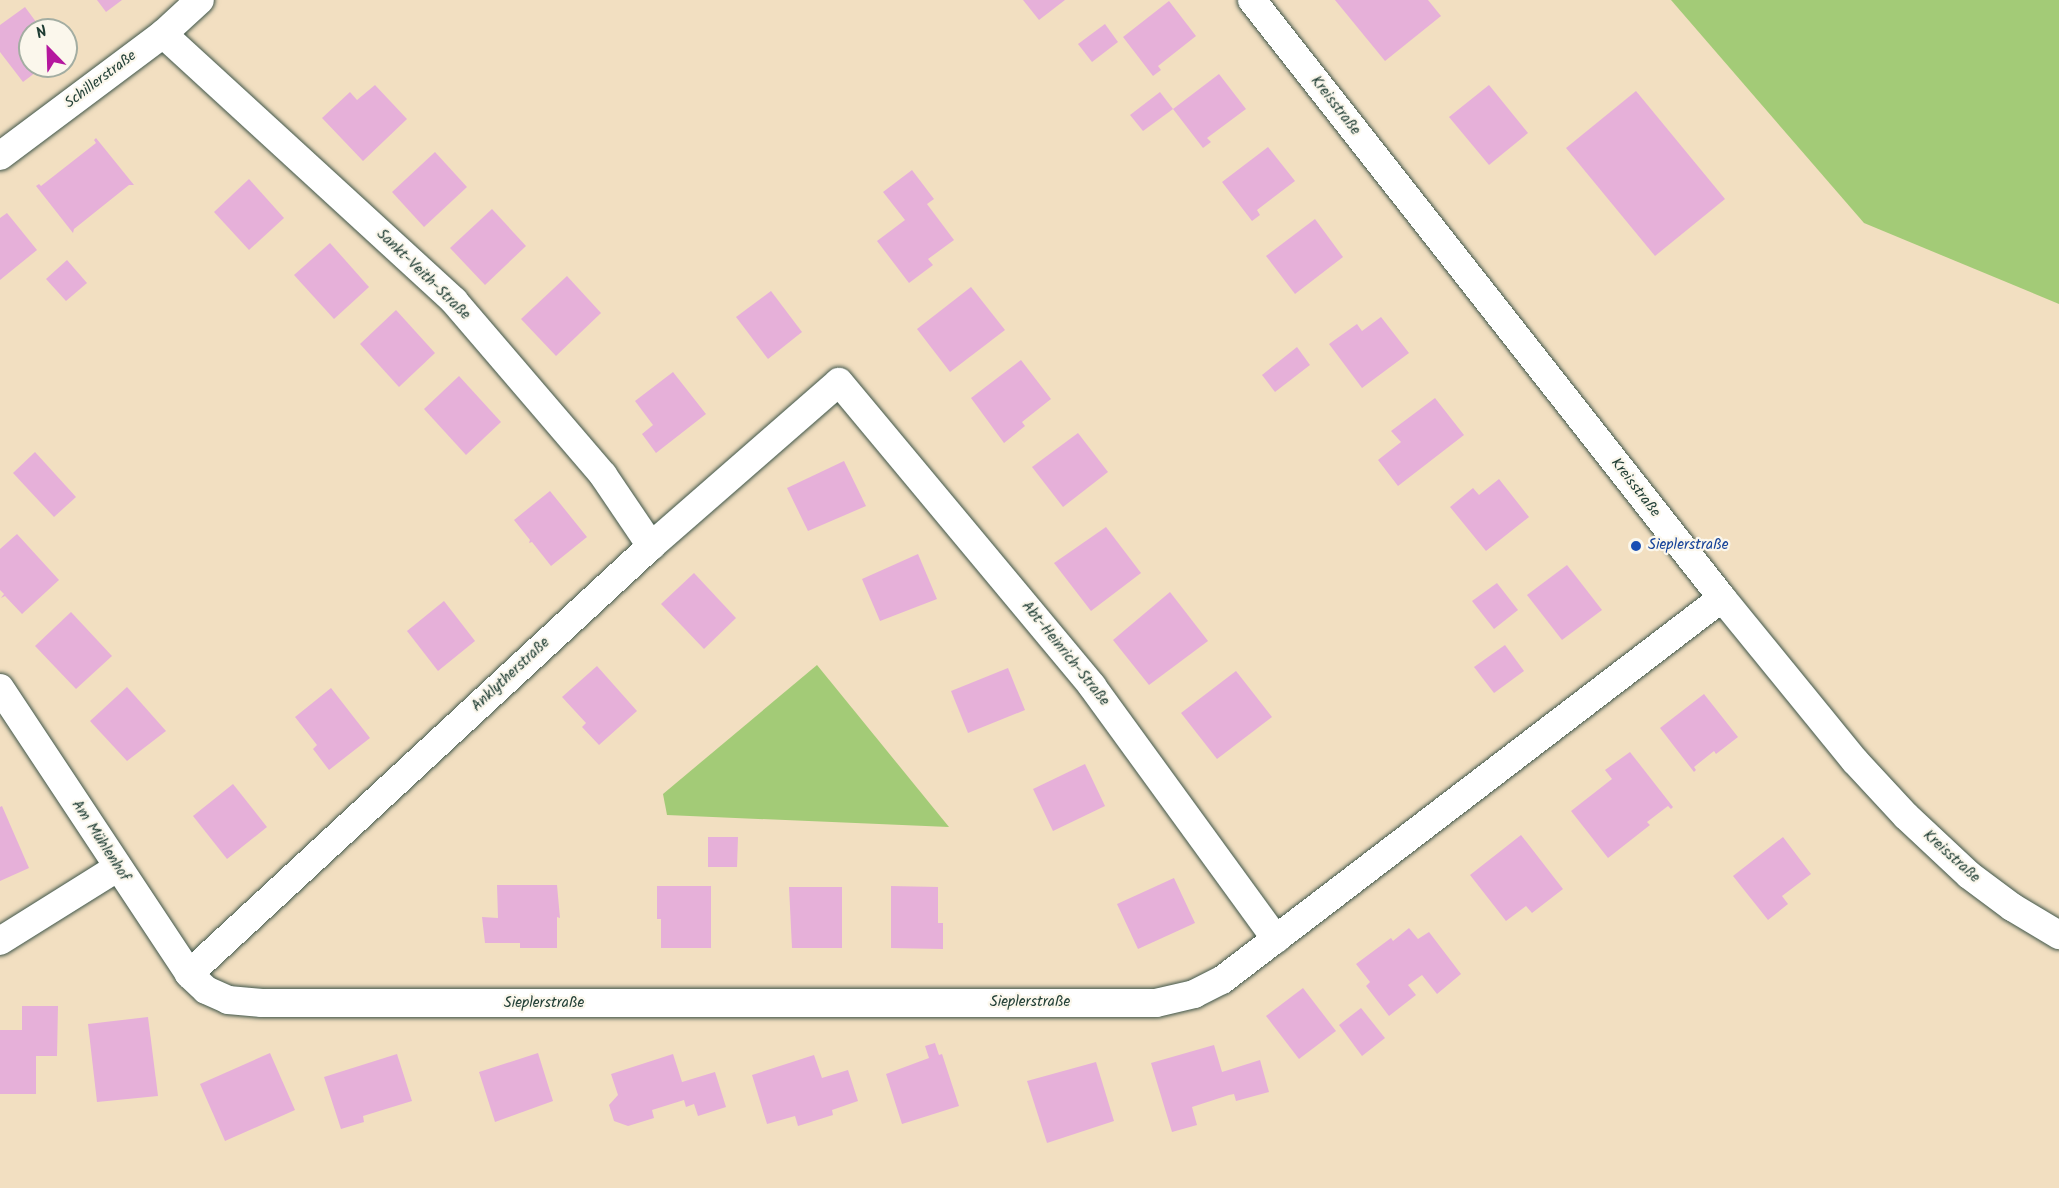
<!DOCTYPE html>
<html>
<head>
<meta charset="utf-8">
<style>
	body { margin:0 }
	#map { position:relative; width:2059px; height:1188px; overflow:hidden; background:#f2dfc1; font-family:Kalam,sans-serif }
	div>[style] { position:absolute }
	.green>* { inset:0; background:#a3cb77 }
	.building>* { inset:0; background:#e6b0d9 }
	.roads { filter:drop-shadow(0 0 2px #3f5549) drop-shadow(0 0 2px #3f5549) }
	.street>* { height:28px; margin:-14px; padding:0 14px; transform-origin:14px; border-radius:14px; background:#fff }
	.dots>* { width:16px; height:16px; translate:-50% -50%; box-sizing:border-box; border:3px solid #fbf7ec; border-radius:50% }
	span { translate:-50% -50%; white-space:nowrap; text-align:center; line-height:1.15; -webkit-text-stroke:4.5px #fbf7ec; paint-order:stroke }
	.street-label { font-size:15px; color:#1f3d34 }
	.transit-label { font-size:15px; color:#164399 }
	.left { translate:0 -50%; text-align:left }
	.north { position:absolute; left:18px; top:18px; width:60px; height:60px; box-sizing:border-box; background:#fbf7ec; border:2px solid #a3ada2; border-radius:50%; rotate:337deg; font-size:16px; font-weight:700; line-height:24px; text-align:center; color:#1f3d34 }
	.north::after { content:''; display:block; margin:auto; width:21px; height:27px; background:#b5179e; clip-path:polygon(50% 0,100% 100%,50% 72%,0 100%) }
</style>
</head>
<body>
<div id="map">
	<div class="green">
		<div style="clip-path:polygon(1671px 0,2059px 0,2059px 304px,1864px 223px)"></div>
		<div style="clip-path:polygon(817px 665px,949px 827px,667px 815px,663px 794px)"></div>
	</div>
	<div class="building">
		<div style="clip-path:polygon(97px 0,122px 0,106px 12px)"></div>
		<div style="clip-path:polygon(1023px 0,1065px 0,1039px 20px)"></div>
		<div style="clip-path:polygon(1335px 0,1428px 0,1441px 16px,1385px 61px)"></div>
		<div style="clip-path:polygon(1169px 1px,1196px 36px,1158px 66px,1161px 70px,1153px 76px,1123px 37px)"></div>
		<div style="clip-path:polygon(25px 7px,42px 30px,30px 30px,30px 66px,44px 66px,23px 82px,0 52px,0 25px)"></div>
		<div style="clip-path:polygon(1105px 24px,1118px 42px,1092px 62px,1078px 44px)"></div>
		<div style="clip-path:polygon(1219px 74px,1246px 109px,1207px 138px,1211px 142px,1203px 148px,1173px 109px)"></div>
		<div style="clip-path:polygon(375px 85px,407px 119px,363px 161px,322px 118px,350px 92px,357px 100px)"></div>
		<div style="clip-path:polygon(1489px 85px,1528px 133px,1489px 165px,1449px 117px)"></div>
		<div style="clip-path:polygon(1636px 91px,1725px 199px,1655px 256px,1566px 148px)"></div>
		<div style="clip-path:polygon(1160px 92px,1173px 109px,1143px 131px,1130px 115px)"></div>
		<div style="clip-path:polygon(96px 138px,134px 185px,129px 185px,74px 229px,73px 233px,36px 186px,39px 184px,41px 186px,96px 143px,94px 140px)"></div>
		<div style="clip-path:polygon(1268px 147px,1295px 181px,1257px 210px,1260px 215px,1252px 221px,1222px 182px)"></div>
		<div style="clip-path:polygon(435px 152px,467px 187px,424px 227px,392px 192px)"></div>
		<div style="clip-path:polygon(912px 170px,934px 199px,927px 204px,954px 240px,928px 259px,933px 265px,909px 283px,877px 241px,905px 220px,883px 192px)"></div>
		<div style="clip-path:polygon(249px 179px,284px 218px,249px 250px,214px 212px)"></div>
		<div style="clip-path:polygon(492px 209px,526px 246px,485px 285px,450px 248px)"></div>
		<div style="clip-path:polygon(7px 213px,37px 250px,0 280px,0 218px)"></div>
		<div style="clip-path:polygon(1315px 219px,1343px 257px,1295px 294px,1266px 256px)"></div>
		<div style="clip-path:polygon(330px 243px,369px 287px,334px 319px,294px 275px)"></div>
		<div style="clip-path:polygon(67px 260px,87px 283px,66px 301px,46px 279px)"></div>
		<div style="clip-path:polygon(567px 276px,601px 313px,556px 356px,521px 319px)"></div>
		<div style="clip-path:polygon(971px 287px,1005px 330px,950px 372px,917px 329px)"></div>
		<div style="clip-path:polygon(771px 291px,802px 332px,768px 359px,736px 317px)"></div>
		<div style="clip-path:polygon(396px 310px,435px 353px,399px 387px,360px 344px)"></div>
		<div style="clip-path:polygon(1381px 317px,1409px 353px,1362px 388px,1329px 344px,1357px 324px,1362px 331px)"></div>
		<div style="clip-path:polygon(1297px 347px,1310px 365px,1275px 392px,1262px 375px)"></div>
		<div style="clip-path:polygon(1021px 360px,1051px 399px,1022px 422px,1025px 426px,1004px 443px,971px 398px)"></div>
		<div style="clip-path:polygon(673px 372px,706px 414px,656px 453px,642px 434px,653px 425px,635px 401px)"></div>
		<div style="clip-path:polygon(459px 376px,501px 422px,466px 455px,424px 409px)"></div>
		<div style="clip-path:polygon(1435px 398px,1464px 435px,1398px 486px,1378px 460px,1401px 442px,1391px 431px)"></div>
		<div style="clip-path:polygon(1078px 433px,1108px 472px,1063px 507px,1032px 467px)"></div>
		<div style="clip-path:polygon(35px 452px,76px 497px,54px 517px,13px 473px)"></div>
		<div style="clip-path:polygon(844px 461px,866px 506px,808px 531px,787px 488px)"></div>
		<div style="clip-path:polygon(1499px 479px,1529px 517px,1486px 551px,1450px 507px,1473px 488px,1479px 495px)"></div>
		<div style="clip-path:polygon(550px 491px,587px 537px,551px 566px,532px 542px,529px 543px,530px 540px,514px 520px)"></div>
		<div style="clip-path:polygon(1106px 527px,1141px 573px,1091px 611px,1054px 563px)"></div>
		<div style="clip-path:polygon(17px 534px,59px 580px,22px 614px,5px 596px,1px 598px,4px 594px,0 590px,0 549px)"></div>
		<div style="clip-path:polygon(918px 554px,937px 599px,880px 621px,862px 579px)"></div>
		<div style="clip-path:polygon(1567px 565px,1602px 610px,1562px 640px,1527px 595px)"></div>
		<div style="clip-path:polygon(694px 573px,736px 618px,704px 649px,661px 604px)"></div>
		<div style="clip-path:polygon(1497px 583px,1518px 610px,1494px 629px,1472px 601px)"></div>
		<div style="clip-path:polygon(1170px 592px,1208px 641px,1149px 685px,1113px 640px)"></div>
		<div style="clip-path:polygon(444px 601px,475px 641px,438px 671px,407px 631px)"></div>
		<div style="clip-path:polygon(71px 612px,112px 656px,76px 689px,35px 646px)"></div>
		<div style="clip-path:polygon(1505px 645px,1524px 671px,1494px 693px,1474px 667px)"></div>
		<div style="clip-path:polygon(597px 666px,637px 711px,599px 745px,582px 727px,586px 723px,562px 697px)"></div>
		<div style="clip-path:polygon(1008px 668px,1025px 710px,968px 733px,951px 691px)"></div>
		<div style="clip-path:polygon(1236px 671px,1272px 717px,1217px 759px,1181px 713px)"></div>
		<div style="clip-path:polygon(127px 687px,166px 731px,127px 761px,90px 721px)"></div>
		<div style="clip-path:polygon(331px 688px,370px 738px,329px 770px,313px 749px,317px 745px,295px 717px)"></div>
		<div style="clip-path:polygon(1704px 694px,1738px 737px,1716px 754px,1714px 751px,1694px 767px,1696px 770px,1694px 772px,1660px 728px)"></div>
		<div style="clip-path:polygon(1630px 752px,1673px 807px,1671px 809px,1668px 806px,1647px 822px,1650px 825px,1608px 858px,1571px 811px,1612px 779px,1605px 770px)"></div>
		<div style="clip-path:polygon(1085px 764px,1105px 806px,1053px 831px,1033px 789px)"></div>
		<div style="clip-path:polygon(233px 784px,267px 827px,227px 859px,193px 816px)"></div>
		<div style="clip-path:polygon(2px 806px,29px 868px,0 881px,0 807px)"></div>
		<div style="clip-path:polygon(1521px 835px,1563px 889px,1532px 913px,1526px 906px,1506px 921px,1470px 875px)"></div>
		<div style="clip-path:polygon(708px 837px,738px 837px,737px 867px,708px 867px)"></div>
		<div style="clip-path:polygon(1783px 837px,1811px 874px,1782px 896px,1788px 904px,1768px 920px,1733px 876px)"></div>
		<div style="clip-path:polygon(1174px 878px,1195px 923px,1138px 949px,1117px 904px)"></div>
		<div style="clip-path:polygon(497px 885px,557px 885px,560px 918px,557px 917px,557px 948px,520px 948px,520px 943px,485px 943px,482px 917px,498px 918px)"></div>
		<div style="clip-path:polygon(657px 886px,711px 886px,711px 948px,661px 948px,661px 919px,657px 919px)"></div>
		<div style="clip-path:polygon(891px 886px,938px 887px,938px 923px,943px 923px,943px 949px,891px 948px)"></div>
		<div style="clip-path:polygon(789px 887px,842px 887px,842px 948px,792px 948px)"></div>
		<div style="clip-path:polygon(1409px 928px,1418px 939px,1429px 932px,1461px 974px,1437px 994px,1422px 975px,1408px 985px,1416px 995px,1389px 1016px,1366px 986px,1370px 982px,1356px 964px,1391px 938px,1393px 941px)"></div>
		<div style="clip-path:polygon(1303px 988px,1336px 1031px,1299px 1059px,1266px 1016px)"></div>
		<div style="clip-path:polygon(22px 1006px,58px 1006px,57px 1056px,36px 1056px,36px 1094px,0 1094px,0 1030px,22px 1030px)"></div>
		<div style="clip-path:polygon(1361px 1008px,1385px 1038px,1362px 1056px,1339px 1025px)"></div>
		<div style="clip-path:polygon(148px 1017px,158px 1096px,97px 1102px,88px 1024px)"></div>
		<div style="clip-path:polygon(935px 1043px,939px 1055px,942px 1054px,959px 1106px,902px 1124px,886px 1074px,929px 1058px,925px 1046px)"></div>
		<div style="clip-path:polygon(1214px 1045px,1222px 1072px,1260px 1060px,1269px 1092px,1236px 1101px,1234px 1094px,1229px 1095px,1192px 1107px,1197px 1125px,1172px 1132px,1151px 1063px)"></div>
		<div style="clip-path:polygon(270px 1053px,295px 1110px,225px 1141px,200px 1084px)"></div>
		<div style="clip-path:polygon(538px 1053px,553px 1101px,495px 1122px,479px 1072px)"></div>
		<div style="clip-path:polygon(397px 1054px,412px 1101px,363px 1116px,364px 1122px,341px 1129px,324px 1077px)"></div>
		<div style="clip-path:polygon(673px 1054px,682px 1082px,715px 1072px,726px 1107px,698px 1116px,694px 1104px,686px 1107px,684px 1100px,652px 1110px,654px 1118px,628px 1126px,614px 1121px,609px 1105px,618px 1095px,611px 1074px)"></div>
		<div style="clip-path:polygon(814px 1055px,822px 1078px,848px 1070px,858px 1101px,832px 1110px,833px 1115px,798px 1126px,795px 1116px,767px 1124px,752px 1075px)"></div>
		<div style="clip-path:polygon(1096px 1062px,1114px 1121px,1047px 1143px,1027px 1081px)"></div>
	</div>
	<div class="roads">
		<div class="street">
			<div style="left:1252px;top:0;width:761px;rotate:51.83deg"></div>
			<div style="left:1722px;top:598px;width:210px;rotate:50.8deg"></div>
			<div style="left:1855px;top:761px;width:75px;rotate:47.2deg"></div>
			<div style="left:1906px;top:816px;width:86px;rotate:43.1deg"></div>
			<div style="left:1969px;top:875px;width:54px;rotate:36.7deg"></div>
			<div style="left:2012px;top:907px;width:55px;rotate:30.8deg"></div>
			<div style="left:163px;top:34px;width:395px;rotate:42.5deg"></div>
			<div style="left:454px;top:301px;width:229px;rotate:49.4deg"></div>
			<div style="left:603px;top:475px;width:86px;rotate:55.9deg"></div>
			<div style="left:0;top:156px;width:204px;rotate:-36.8deg"></div>
			<div style="left:163px;top:34px;width:50px;rotate:-42.6deg"></div>
			<div style="left:0;top:688px;width:343px;rotate:56.5deg"></div>
			<div style="left:189px;top:974px;width:23px;rotate:43deg"></div>
			<div style="left:206px;top:990px;width:24px;rotate:24deg"></div>
			<div style="left:228px;top:1000px;width:34px;rotate:5deg"></div>
			<div style="left:262px;top:1003px;width:894px"></div>
			<div style="left:1156px;top:1003px;width:39px;rotate:-13deg"></div>
			<div style="left:1194px;top:994px;width:31px;rotate:-27deg"></div>
			<div style="left:1222px;top:980px;width:629px;rotate:-37.38deg"></div>
			<div style="left:0;top:941px;width:138px;rotate:-32deg"></div>
			<div style="left:189px;top:974px;width:630px;rotate:-42.81deg"></div>
			<div style="left:651px;top:546px;width:249px;rotate:-41.1deg"></div>
			<div style="left:839px;top:382px;width:396px;rotate:50.2deg"></div>
			<div style="left:1092px;top:686px;width:313px;rotate:54deg"></div>
		</div>
	</div>
	<div class="dots">
		<div style="left:1636px;top:546px;background:#1a4fb4"></div>
	</div>
	<div class="street-label">
		<span style="left:101px;top:80px;rotate:-37deg">Schillerstraße</span>
		<span style="left:1335px;top:106px;rotate:52deg">Kreisstraße</span>
		<span style="left:423px;top:275px;rotate:44deg">Sankt-Veith-Straße</span>
		<span style="left:1635px;top:488px;rotate:52deg">Kreisstraße</span>
		<span style="left:1065px;top:654px;rotate:51deg">Abt-Heinrich-Straße</span>
		<span style="left:511px;top:675px;rotate:-43deg">Anklytherstraße</span>
		<span style="left:100px;top:841px;rotate:57deg">Am Mühlenhof</span>
		<span style="left:1951px;top:857px;rotate:42deg">Kreisstraße</span>
		<span style="left:1030px;top:1003px">Sieplerstraße</span>
		<span style="left:544px;top:1004px">Sieplerstraße</span>
	</div>
	<div class="transit-label">
		<span class="left" style="left:1648px;top:546px">Sieplerstraße</span>
	</div>
	<div class="north">N</div>
</div>
</body>
</html>
